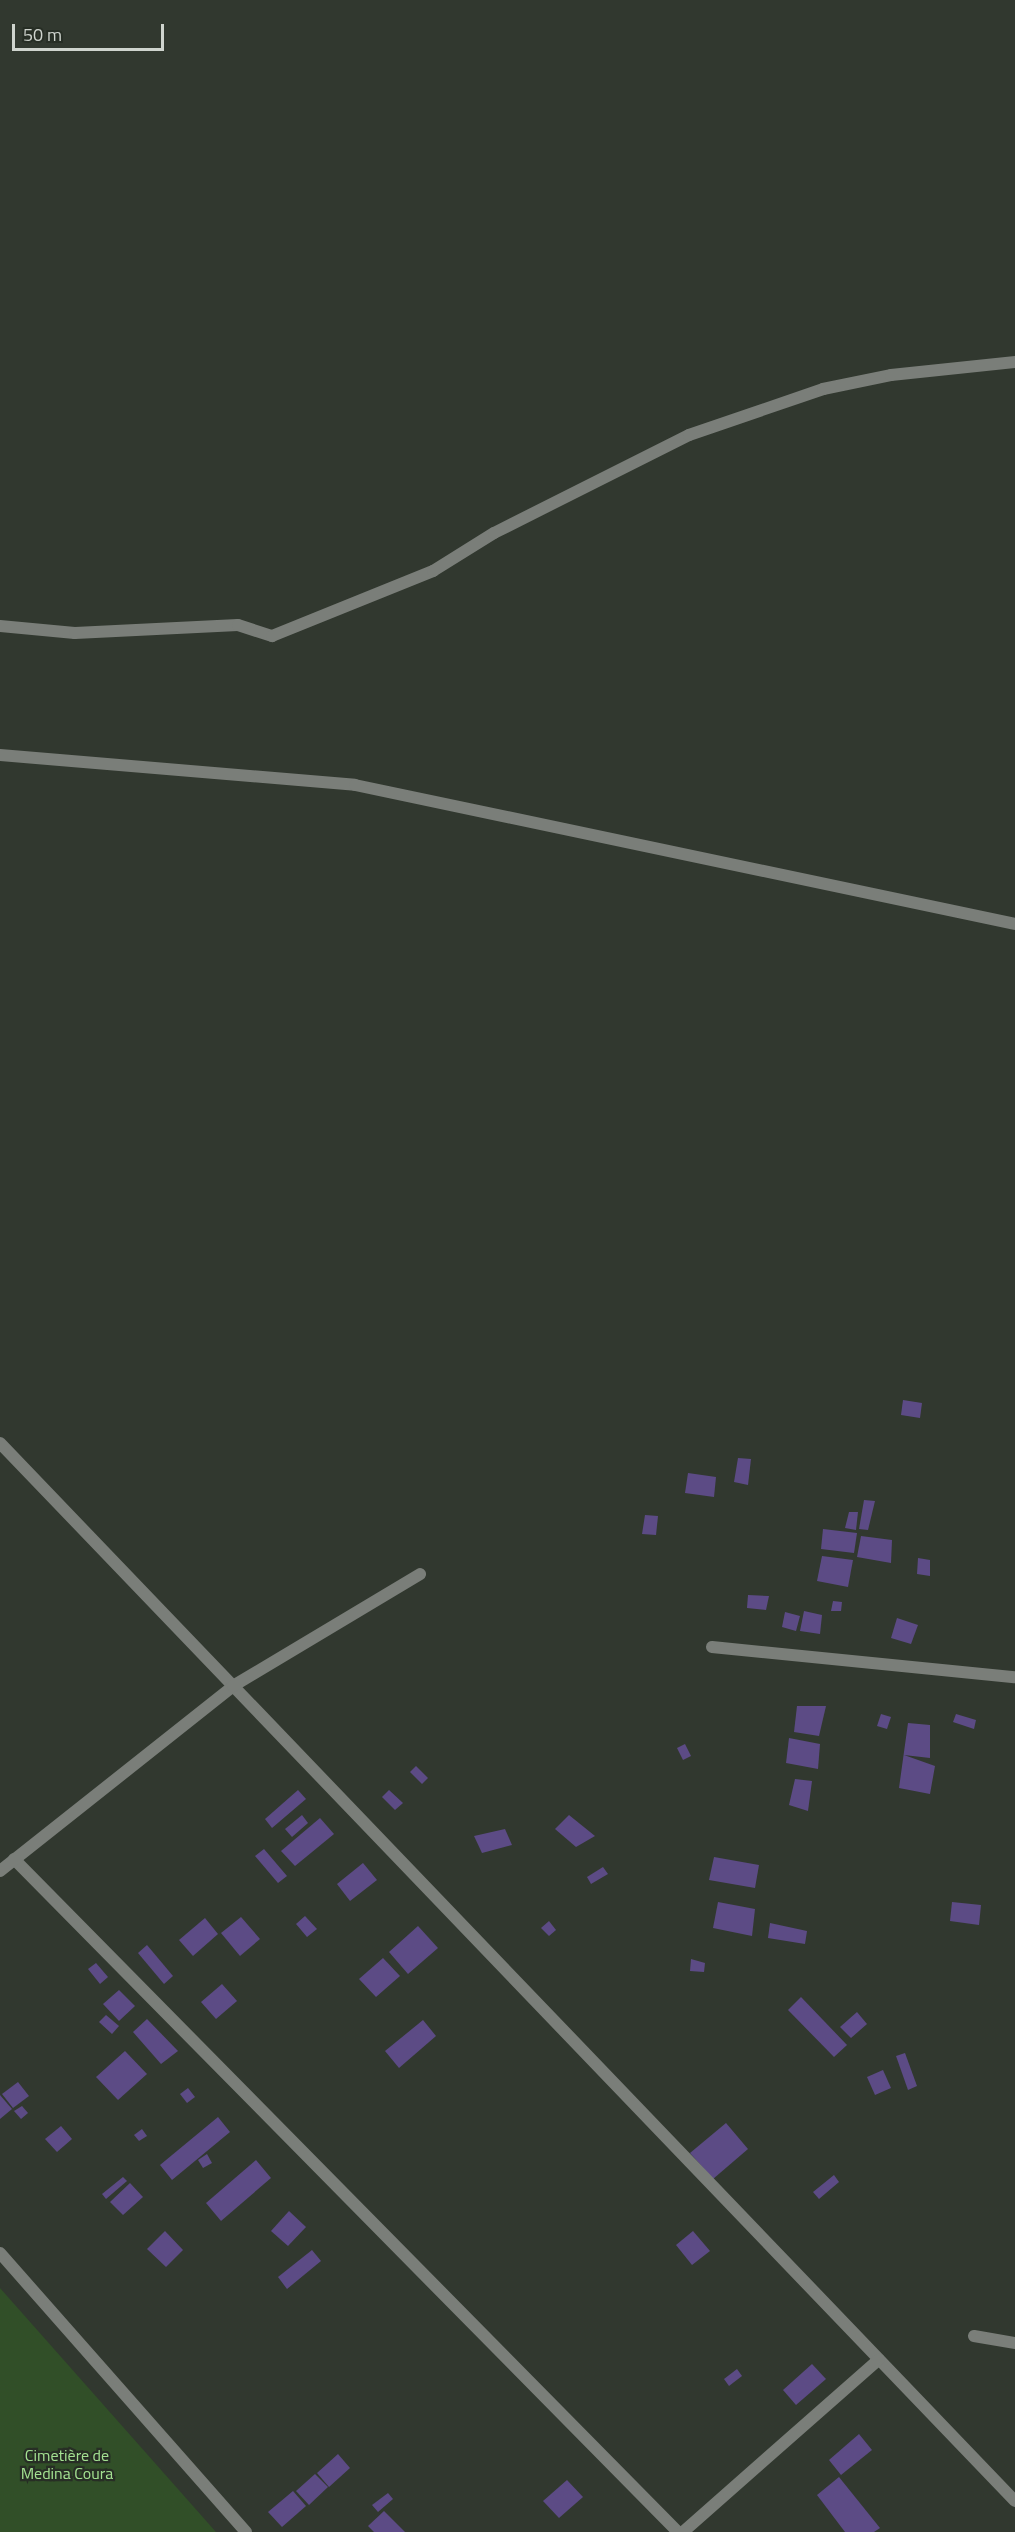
<!DOCTYPE html>
<html>
<head>
<meta charset="utf-8">
<style>
	body { margin:0 }
	#map { position:relative; width:1015px; height:2532px; overflow:hidden; background:#31382f; font-family:"Titillium Web",sans-serif }
	div>[style] { position:absolute }
	.green>* { inset:0; background:#314f28 }
	.building>* { inset:0; background:#5c4b85 }
	.street>* { height:12px; margin:-6px; padding:0 6px; transform-origin:6px; border-radius:6px; background:#7a7e79 }
	span { translate:-50% -50%; white-space:nowrap; text-align:center; line-height:1.15; -webkit-text-stroke:4.5px #272e25; paint-order:stroke }
	.park-label { font-size:16px; color:#a4e292 }
	.scale { position:absolute; left:12px; top:24px; width:152px; height:27px; box-sizing:border-box; border:3px solid #cfd4ce; border-top:0; padding-left:8px; font-size:18px; line-height:21px; white-space:nowrap; color:#cfd4ce; -webkit-text-stroke:4px #272e25; paint-order:stroke }
</style>
</head>
<body>
<div id="map">
	<div class="green">
		<div style="clip-path:polygon(0 2288px,216px 2532px,0 2532px)"></div>
	</div>
	<div class="building">
		<div style="clip-path:polygon(903px 1400px,922px 1403px,920px 1418px,901px 1415px)"></div>
		<div style="clip-path:polygon(738px 1458px,751px 1459px,748px 1485px,734px 1482px)"></div>
		<div style="clip-path:polygon(688px 1473px,716px 1477px,714px 1497px,685px 1493px)"></div>
		<div style="clip-path:polygon(864px 1500px,875px 1501px,868px 1530px,859px 1529px)"></div>
		<div style="clip-path:polygon(849px 1512px,858px 1512px,856px 1530px,845px 1528px)"></div>
		<div style="clip-path:polygon(645px 1515px,658px 1516px,656px 1535px,642px 1534px)"></div>
		<div style="clip-path:polygon(823px 1529px,857px 1533px,854px 1553px,821px 1549px)"></div>
		<div style="clip-path:polygon(861px 1536px,892px 1540px,891px 1563px,857px 1557px)"></div>
		<div style="clip-path:polygon(822px 1556px,853px 1560px,848px 1587px,817px 1581px)"></div>
		<div style="clip-path:polygon(918px 1558px,930px 1560px,930px 1576px,917px 1574px)"></div>
		<div style="clip-path:polygon(748px 1595px,769px 1596px,766px 1610px,747px 1608px)"></div>
		<div style="clip-path:polygon(833px 1601px,842px 1602px,841px 1611px,831px 1611px)"></div>
		<div style="clip-path:polygon(804px 1611px,822px 1615px,820px 1634px,800px 1631px)"></div>
		<div style="clip-path:polygon(785px 1612px,800px 1616px,796px 1631px,782px 1627px)"></div>
		<div style="clip-path:polygon(897px 1618px,918px 1625px,911px 1644px,891px 1638px)"></div>
		<div style="clip-path:polygon(797px 1706px,826px 1706px,819px 1736px,794px 1732px)"></div>
		<div style="clip-path:polygon(881px 1714px,891px 1717px,887px 1729px,877px 1726px)"></div>
		<div style="clip-path:polygon(956px 1714px,976px 1720px,974px 1729px,953px 1722px)"></div>
		<div style="clip-path:polygon(908px 1723px,930px 1725px,930px 1758px,904px 1755px,935px 1766px,930px 1794px,899px 1788px)"></div>
		<div style="clip-path:polygon(789px 1738px,820px 1744px,818px 1769px,786px 1763px)"></div>
		<div style="clip-path:polygon(685px 1744px,691px 1756px,683px 1760px,677px 1748px)"></div>
		<div style="clip-path:polygon(416px 1766px,428px 1778px,422px 1784px,410px 1772px)"></div>
		<div style="clip-path:polygon(795px 1779px,812px 1781px,808px 1811px,789px 1805px)"></div>
		<div style="clip-path:polygon(298px 1790px,306px 1799px,272px 1828px,265px 1819px)"></div>
		<div style="clip-path:polygon(389px 1790px,403px 1803px,395px 1810px,382px 1797px)"></div>
		<div style="clip-path:polygon(302px 1815px,308px 1823px,292px 1837px,285px 1829px)"></div>
		<div style="clip-path:polygon(569px 1815px,595px 1836px,576px 1847px,555px 1829px)"></div>
		<div style="clip-path:polygon(320px 1818px,334px 1834px,295px 1866px,281px 1851px)"></div>
		<div style="clip-path:polygon(505px 1829px,512px 1845px,482px 1853px,474px 1836px)"></div>
		<div style="clip-path:polygon(264px 1849px,287px 1876px,278px 1883px,255px 1856px)"></div>
		<div style="clip-path:polygon(714px 1857px,759px 1865px,755px 1888px,709px 1880px)"></div>
		<div style="clip-path:polygon(363px 1863px,377px 1880px,350px 1901px,337px 1884px)"></div>
		<div style="clip-path:polygon(603px 1867px,608px 1874px,591px 1884px,587px 1877px)"></div>
		<div style="clip-path:polygon(718px 1902px,755px 1909px,752px 1936px,713px 1928px)"></div>
		<div style="clip-path:polygon(952px 1902px,981px 1905px,979px 1925px,950px 1921px)"></div>
		<div style="clip-path:polygon(305px 1916px,317px 1929px,307px 1937px,296px 1924px)"></div>
		<div style="clip-path:polygon(241px 1917px,260px 1939px,240px 1956px,221px 1933px)"></div>
		<div style="clip-path:polygon(205px 1918px,218px 1934px,193px 1956px,179px 1940px)"></div>
		<div style="clip-path:polygon(549px 1921px,556px 1930px,549px 1936px,541px 1928px)"></div>
		<div style="clip-path:polygon(770px 1923px,807px 1931px,805px 1944px,768px 1938px)"></div>
		<div style="clip-path:polygon(418px 1926px,438px 1948px,408px 1974px,389px 1952px)"></div>
		<div style="clip-path:polygon(147px 1945px,173px 1976px,164px 1984px,138px 1953px)"></div>
		<div style="clip-path:polygon(383px 1958px,400px 1976px,376px 1997px,359px 1979px)"></div>
		<div style="clip-path:polygon(691px 1959px,705px 1963px,704px 1972px,690px 1971px)"></div>
		<div style="clip-path:polygon(96px 1963px,108px 1977px,100px 1984px,88px 1969px)"></div>
		<div style="clip-path:polygon(222px 1984px,237px 2001px,216px 2019px,201px 2002px)"></div>
		<div style="clip-path:polygon(119px 1990px,135px 2006px,119px 2021px,103px 2004px)"></div>
		<div style="clip-path:polygon(801px 1997px,847px 2045px,834px 2057px,788px 2010px)"></div>
		<div style="clip-path:polygon(857px 2012px,867px 2024px,851px 2038px,840px 2027px)"></div>
		<div style="clip-path:polygon(106px 2015px,119px 2026px,112px 2034px,99px 2022px)"></div>
		<div style="clip-path:polygon(147px 2019px,178px 2051px,161px 2064px,133px 2032px)"></div>
		<div style="clip-path:polygon(423px 2020px,436px 2036px,399px 2068px,385px 2051px)"></div>
		<div style="clip-path:polygon(125px 2051px,147px 2074px,118px 2100px,96px 2077px)"></div>
		<div style="clip-path:polygon(905px 2053px,917px 2086px,908px 2090px,896px 2056px)"></div>
		<div style="clip-path:polygon(883px 2070px,891px 2088px,875px 2095px,867px 2077px)"></div>
		<div style="clip-path:polygon(18px 2082px,29px 2096px,13px 2108px,2px 2094px)"></div>
		<div style="clip-path:polygon(188px 2088px,195px 2097px,187px 2103px,180px 2094px)"></div>
		<div style="clip-path:polygon(0 2095px,12px 2109px,0 2119px)"></div>
		<div style="clip-path:polygon(22px 2106px,28px 2113px,21px 2119px,14px 2111px)"></div>
		<div style="clip-path:polygon(218px 2117px,230px 2132px,172px 2180px,160px 2165px)"></div>
		<div style="clip-path:polygon(726px 2123px,748px 2149px,713px 2179px,690px 2153px)"></div>
		<div style="clip-path:polygon(61px 2126px,72px 2139px,57px 2152px,45px 2139px)"></div>
		<div style="clip-path:polygon(142px 2129px,147px 2136px,139px 2141px,134px 2135px)"></div>
		<div style="clip-path:polygon(207px 2154px,212px 2163px,203px 2168px,198px 2160px)"></div>
		<div style="clip-path:polygon(256px 2160px,271px 2178px,221px 2221px,206px 2203px)"></div>
		<div style="clip-path:polygon(834px 2175px,839px 2182px,819px 2199px,813px 2192px)"></div>
		<div style="clip-path:polygon(123px 2177px,127px 2181px,106px 2199px,102px 2194px)"></div>
		<div style="clip-path:polygon(130px 2183px,143px 2197px,123px 2215px,110px 2202px)"></div>
		<div style="clip-path:polygon(289px 2211px,306px 2227px,288px 2246px,271px 2231px)"></div>
		<div style="clip-path:polygon(165px 2231px,183px 2250px,166px 2267px,147px 2249px)"></div>
		<div style="clip-path:polygon(693px 2231px,710px 2251px,692px 2265px,676px 2245px)"></div>
		<div style="clip-path:polygon(312px 2250px,321px 2261px,287px 2289px,278px 2277px)"></div>
		<div style="clip-path:polygon(812px 2364px,826px 2379px,796px 2405px,783px 2390px)"></div>
		<div style="clip-path:polygon(737px 2369px,742px 2376px,729px 2386px,724px 2379px)"></div>
		<div style="clip-path:polygon(859px 2434px,872px 2450px,841px 2475px,829px 2460px)"></div>
		<div style="clip-path:polygon(338px 2454px,350px 2468px,329px 2487px,317px 2473px)"></div>
		<div style="clip-path:polygon(315px 2474px,328px 2487px,309px 2505px,296px 2491px)"></div>
		<div style="clip-path:polygon(839px 2477px,880px 2528px,874px 2532px,845px 2532px,817px 2495px)"></div>
		<div style="clip-path:polygon(567px 2480px,583px 2497px,559px 2518px,543px 2501px)"></div>
		<div style="clip-path:polygon(293px 2491px,306px 2506px,282px 2527px,268px 2512px)"></div>
		<div style="clip-path:polygon(388px 2493px,393px 2499px,378px 2512px,372px 2505px)"></div>
		<div style="clip-path:polygon(384px 2511px,405px 2532px,374px 2532px,368px 2526px)"></div>
	</div>
	<div class="street">
		<div style="left:0;top:626px;width:75px;rotate:5.3deg"></div>
		<div style="left:75px;top:633px;width:163px;rotate:-2.8deg"></div>
		<div style="left:238px;top:625px;width:36px;rotate:18deg"></div>
		<div style="left:272px;top:636px;width:174px;rotate:-22deg"></div>
		<div style="left:433px;top:571px;width:72px;rotate:-31.9deg"></div>
		<div style="left:494px;top:533px;width:218px;rotate:-26.7deg"></div>
		<div style="left:689px;top:435px;width:142px;rotate:-18.9deg"></div>
		<div style="left:823px;top:389px;width:69px;rotate:-11.6deg"></div>
		<div style="left:891px;top:375px;width:125px;rotate:-6deg"></div>
		<div style="left:0;top:755px;width:356px;rotate:4.8deg"></div>
		<div style="left:355px;top:785px;width:674px;rotate:11.89deg"></div>
		<div style="left:0;top:1443px;width:1466px;rotate:46.19deg"></div>
		<div style="left:712px;top:1647px;width:304px;rotate:5.7deg"></div>
		<div style="left:14px;top:1859px;width:945px;rotate:45.39deg"></div>
		<div style="left:0;top:1871px;width:298px;rotate:-38.4deg"></div>
		<div style="left:233px;top:1686px;width:218px;rotate:-30.9deg"></div>
		<div style="left:0;top:2253px;width:372px;rotate:48.6deg"></div>
		<div style="left:974px;top:2336px;width:42px;rotate:9.7deg"></div>
		<div style="left:683px;top:2532px;width:261px;rotate:-41.4deg"></div>
	</div>
	<div class="park-label">
		<span style="left:67px;top:2464px">Cimetière de<br>Medina Coura</span>
	</div>
	<div class="scale">50 m</div>
</div>
</body>
</html>
